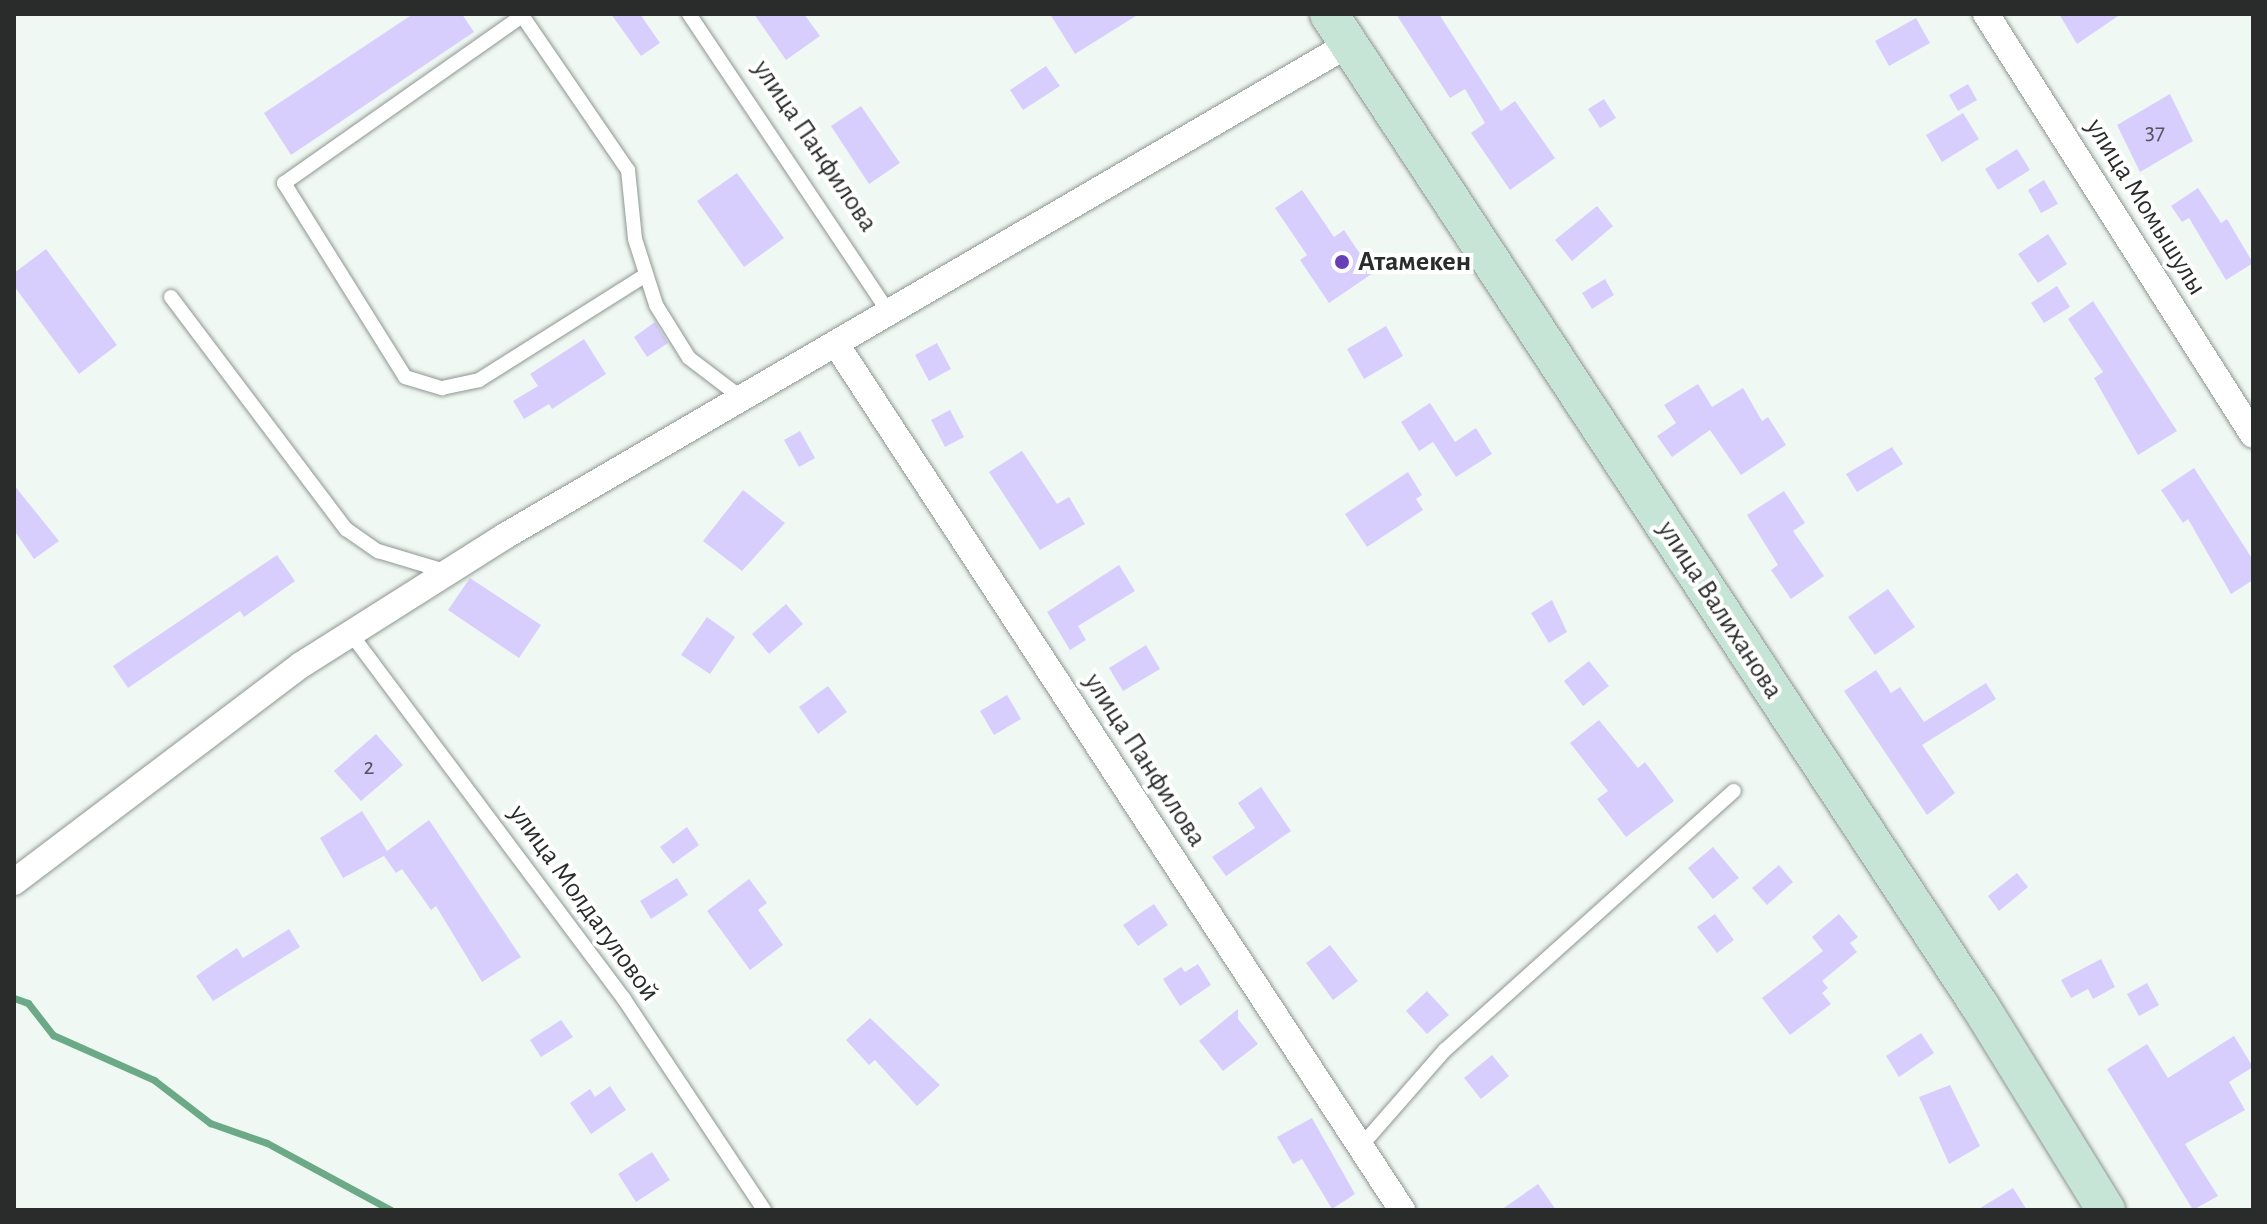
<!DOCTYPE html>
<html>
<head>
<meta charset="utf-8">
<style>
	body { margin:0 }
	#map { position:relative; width:2267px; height:1224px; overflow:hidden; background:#f0f8f3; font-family:"Alegreya Sans",sans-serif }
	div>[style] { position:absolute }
	.stream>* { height:7px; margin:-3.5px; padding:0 3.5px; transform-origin:3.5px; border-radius:3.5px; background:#6caa87 }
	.building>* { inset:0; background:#d8cefe }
	.roads { filter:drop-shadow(0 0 2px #8f9691) drop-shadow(0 0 2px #8f9691) }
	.lane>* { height:14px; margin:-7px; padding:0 7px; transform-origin:7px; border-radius:7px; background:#fff }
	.street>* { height:26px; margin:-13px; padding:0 13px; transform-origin:13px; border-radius:13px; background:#fff }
	.secondary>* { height:38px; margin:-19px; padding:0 19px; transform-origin:19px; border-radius:19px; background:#c6e5d6 }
	.dots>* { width:22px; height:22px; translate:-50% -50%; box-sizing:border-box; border:4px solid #fff; border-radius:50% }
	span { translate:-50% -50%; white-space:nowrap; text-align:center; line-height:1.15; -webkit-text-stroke:8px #fff; paint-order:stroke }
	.number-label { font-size:24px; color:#55545f }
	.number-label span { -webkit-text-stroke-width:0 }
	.street-label { font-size:28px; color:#292c2a }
	.poi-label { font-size:28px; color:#292c2a; font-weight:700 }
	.left { translate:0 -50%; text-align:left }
	.frame { position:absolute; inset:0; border:16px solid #292c2a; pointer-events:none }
</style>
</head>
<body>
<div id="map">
	<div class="stream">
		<div style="left:14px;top:998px;width:15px;rotate:20deg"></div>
		<div style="left:28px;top:1003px;width:41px;rotate:52deg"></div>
		<div style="left:53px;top:1035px;width:111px;rotate:24deg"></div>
		<div style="left:154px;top:1080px;width:71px;rotate:37.5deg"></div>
		<div style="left:210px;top:1123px;width:60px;rotate:19.3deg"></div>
		<div style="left:267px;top:1143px;width:141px;rotate:28.4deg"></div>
	</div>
	<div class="building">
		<div style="clip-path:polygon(413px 14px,462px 14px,474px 32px,291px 155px,264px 113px)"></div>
		<div style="clip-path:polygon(611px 14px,640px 14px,660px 43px,641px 56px)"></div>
		<div style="clip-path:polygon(754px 14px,804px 14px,820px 36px,786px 60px)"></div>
		<div style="clip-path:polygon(1050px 14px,1139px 14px,1075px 54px)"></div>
		<div style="clip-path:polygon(1396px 14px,1439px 14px,1501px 111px,1515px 101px,1555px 158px,1510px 190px,1471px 133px,1485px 123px,1465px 89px,1450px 98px)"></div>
		<div style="clip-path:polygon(2059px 14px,2121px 14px,2077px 44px)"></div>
		<div style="clip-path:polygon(1916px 18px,1930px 43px,1889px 66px,1875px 41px)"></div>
		<div style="clip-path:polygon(1046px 66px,1060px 86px,1023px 110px,1010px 90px)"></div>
		<div style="clip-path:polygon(1968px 84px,1977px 100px,1958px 111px,1949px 95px)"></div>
		<div style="clip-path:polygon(2170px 94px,2193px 141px,2140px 172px,2117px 125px)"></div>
		<div style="clip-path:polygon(1604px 99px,1616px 118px,1600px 128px,1588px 109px)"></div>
		<div style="clip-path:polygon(861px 106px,900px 163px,869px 184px,831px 126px)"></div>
		<div style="clip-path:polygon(1963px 113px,1979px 139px,1942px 162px,1926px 135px)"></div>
		<div style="clip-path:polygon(2017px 149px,2030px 170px,1998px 190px,1985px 169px)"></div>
		<div style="clip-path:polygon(737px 173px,784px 238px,744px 267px,697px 201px)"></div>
		<div style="clip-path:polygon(2044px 180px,2058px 204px,2041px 213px,2028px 190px)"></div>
		<div style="clip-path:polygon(2198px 188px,2221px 223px,2227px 219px,2253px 263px,2226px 280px,2189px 218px,2182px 222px,2171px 206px)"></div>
		<div style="clip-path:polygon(1302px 190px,1334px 237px,1344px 230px,1373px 273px,1329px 303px,1300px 260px,1307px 255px,1275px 208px)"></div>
		<div style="clip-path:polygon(1597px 206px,1613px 226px,1572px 261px,1555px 240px)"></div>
		<div style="clip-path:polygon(2048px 234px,2067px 264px,2038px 283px,2018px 254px)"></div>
		<div style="clip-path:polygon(46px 249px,117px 345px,79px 374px,14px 286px,14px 273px)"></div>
		<div style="clip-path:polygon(1605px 279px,1614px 295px,1592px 309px,1582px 293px)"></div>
		<div style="clip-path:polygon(2057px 286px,2070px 307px,2044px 323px,2031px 303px)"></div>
		<div style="clip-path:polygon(2093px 301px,2177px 431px,2138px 455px,2094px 378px,2103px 372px,2068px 319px)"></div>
		<div style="clip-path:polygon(655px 322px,668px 343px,647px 357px,634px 337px)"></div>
		<div style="clip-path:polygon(1386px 326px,1403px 356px,1364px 379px,1347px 349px)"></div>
		<div style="clip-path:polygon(584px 339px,606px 374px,552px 409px,549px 404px,524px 419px,513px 401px,538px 386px,530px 374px)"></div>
		<div style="clip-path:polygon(937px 343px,951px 369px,929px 381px,915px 355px)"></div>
		<div style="clip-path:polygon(1698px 384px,1712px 407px,1743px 388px,1762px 421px,1768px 417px,1786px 445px,1741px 475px,1710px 430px,1672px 457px,1657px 436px,1676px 423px,1664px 405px)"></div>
		<div style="clip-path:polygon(1430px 403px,1455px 442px,1476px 428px,1492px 454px,1456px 477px,1433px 442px,1419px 451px,1401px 422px)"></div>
		<div style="clip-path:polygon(950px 410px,964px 437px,945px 447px,931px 420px)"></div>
		<div style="clip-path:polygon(800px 431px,815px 458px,799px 467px,784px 440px)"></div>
		<div style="clip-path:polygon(1892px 447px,1903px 464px,1857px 492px,1846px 474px)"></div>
		<div style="clip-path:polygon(1022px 451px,1057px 504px,1069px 497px,1085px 524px,1040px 550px,989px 472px)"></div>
		<div style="clip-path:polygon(2194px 468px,2253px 560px,2253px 580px,2231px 594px,2188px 519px,2183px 523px,2161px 490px)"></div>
		<div style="clip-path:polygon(1408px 472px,1422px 495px,1416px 499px,1423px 510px,1367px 547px,1345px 514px)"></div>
		<div style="clip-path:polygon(14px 485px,59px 541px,34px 559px,14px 530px)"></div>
		<div style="clip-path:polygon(743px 490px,785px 523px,742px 571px,703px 541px)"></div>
		<div style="clip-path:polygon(1784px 491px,1805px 523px,1793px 531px,1824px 576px,1791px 599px,1771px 570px,1778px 565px,1747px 515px)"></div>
		<div style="clip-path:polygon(277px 555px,295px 581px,244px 617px,240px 611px,128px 688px,113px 666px)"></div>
		<div style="clip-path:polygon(1119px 565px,1135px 591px,1078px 626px,1086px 640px,1070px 650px,1047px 612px)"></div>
		<div style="clip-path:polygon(470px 578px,541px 625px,519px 658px,448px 610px)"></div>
		<div style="clip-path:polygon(1888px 589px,1915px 627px,1875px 655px,1848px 617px)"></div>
		<div style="clip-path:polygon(1552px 600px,1567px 632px,1549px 643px,1531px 613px)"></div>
		<div style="clip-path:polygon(786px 604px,803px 624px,769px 654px,752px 634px)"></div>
		<div style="clip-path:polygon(707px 617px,735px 637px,710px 674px,681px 655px)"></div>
		<div style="clip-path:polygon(1146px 645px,1160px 669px,1123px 691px,1109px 668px)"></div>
		<div style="clip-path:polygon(1589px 661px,1609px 686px,1583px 706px,1564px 681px)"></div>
		<div style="clip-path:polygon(1876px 670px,1891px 693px,1900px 687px,1924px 722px,1986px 683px,1996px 699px,1922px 745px,1955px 793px,1927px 815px,1844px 691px)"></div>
		<div style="clip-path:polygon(828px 686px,847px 712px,818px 734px,799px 707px)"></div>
		<div style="clip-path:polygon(1007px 695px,1021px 719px,994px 735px,980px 711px)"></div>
		<div style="clip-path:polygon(1599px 720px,1638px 768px,1645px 762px,1674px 801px,1626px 837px,1597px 799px,1608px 791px,1570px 743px)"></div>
		<div style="clip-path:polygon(376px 734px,403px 765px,361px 801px,334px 771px)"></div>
		<div style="clip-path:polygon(1261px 787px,1291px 831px,1226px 876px,1212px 857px,1255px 828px,1238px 803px)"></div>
		<div style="clip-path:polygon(362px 811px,387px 851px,429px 820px,521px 957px,482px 982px,436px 906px,431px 910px,402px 869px,396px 873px,384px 856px,343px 878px,320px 838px)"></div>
		<div style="clip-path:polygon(687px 827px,699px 845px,673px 864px,660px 847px)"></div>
		<div style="clip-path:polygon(1713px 847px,1739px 878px,1713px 899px,1688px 868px)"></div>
		<div style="clip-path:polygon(1779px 865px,1793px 882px,1767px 905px,1752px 888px)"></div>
		<div style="clip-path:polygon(2017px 873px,2028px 887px,1999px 911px,1988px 896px)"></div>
		<div style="clip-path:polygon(677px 878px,688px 895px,651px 919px,640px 901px)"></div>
		<div style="clip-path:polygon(749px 879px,767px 903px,758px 910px,783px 945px,750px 970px,707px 911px)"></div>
		<div style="clip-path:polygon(1154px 904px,1168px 925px,1138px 946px,1123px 925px)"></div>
		<div style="clip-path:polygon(1715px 914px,1734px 940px,1717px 953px,1697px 927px)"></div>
		<div style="clip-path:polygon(1839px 914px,1858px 937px,1850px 943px,1857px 952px,1822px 981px,1828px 988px,1822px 993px,1831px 1004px,1790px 1035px,1762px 998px,1823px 951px,1812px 937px)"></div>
		<div style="clip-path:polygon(289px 929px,300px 947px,213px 1001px,196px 976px,237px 948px,243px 958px)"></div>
		<div style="clip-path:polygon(1330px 945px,1358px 981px,1333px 1000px,1306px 963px)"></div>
		<div style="clip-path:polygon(2101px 959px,2115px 987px,2093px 999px,2088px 989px,2071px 998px,2061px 980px)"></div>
		<div style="clip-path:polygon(1198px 964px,1211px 985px,1180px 1006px,1163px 979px,1181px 967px,1185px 972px)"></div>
		<div style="clip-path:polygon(2147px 983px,2159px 1005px,2139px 1016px,2127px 994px)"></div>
		<div style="clip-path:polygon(1427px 991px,1449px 1015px,1427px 1034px,1406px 1011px)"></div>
		<div style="clip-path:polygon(1238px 1009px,1238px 1019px,1258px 1044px,1223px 1071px,1199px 1041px)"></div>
		<div style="clip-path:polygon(870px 1018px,940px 1085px,917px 1106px,875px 1060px,869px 1065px,846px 1040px)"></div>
		<div style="clip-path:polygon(561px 1020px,573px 1037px,541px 1057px,530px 1040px)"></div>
		<div style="clip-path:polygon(1921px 1033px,1934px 1053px,1899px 1077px,1886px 1056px)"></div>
		<div style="clip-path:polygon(2234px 1036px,2253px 1067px,2229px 1082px,2245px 1110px,2185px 1144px,2218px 1196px,2193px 1210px,2107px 1069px,2147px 1044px,2168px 1078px)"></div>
		<div style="clip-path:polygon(1492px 1055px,1509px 1076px,1481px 1099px,1464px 1078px)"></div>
		<div style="clip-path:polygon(1950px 1085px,1980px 1146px,1949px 1164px,1919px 1097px)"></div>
		<div style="clip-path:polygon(610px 1086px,626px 1110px,591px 1134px,570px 1103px,590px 1089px,595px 1097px)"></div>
		<div style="clip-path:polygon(1312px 1118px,1355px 1194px,1332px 1209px,1302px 1159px,1293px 1164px,1277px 1137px)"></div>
		<div style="clip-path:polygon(652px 1152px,670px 1180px,636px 1202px,618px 1174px)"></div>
		<div style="clip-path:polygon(1538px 1184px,1556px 1210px,1501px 1210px)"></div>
		<div style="clip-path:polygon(2013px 1188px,2027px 1210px,1977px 1210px)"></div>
	</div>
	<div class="roads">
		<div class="lane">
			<div style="left:521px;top:14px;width:189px;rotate:55.6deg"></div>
			<div style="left:628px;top:170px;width:69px;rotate:84.2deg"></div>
			<div style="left:635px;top:239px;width:69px;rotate:72.3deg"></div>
			<div style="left:656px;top:305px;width:62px;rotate:58.1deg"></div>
			<div style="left:689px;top:358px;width:68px;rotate:37.2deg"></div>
			<div style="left:689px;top:14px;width:360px;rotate:56.2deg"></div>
			<div style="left:522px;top:16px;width:291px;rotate:144.9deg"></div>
			<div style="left:284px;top:183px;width:229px;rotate:58deg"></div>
			<div style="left:405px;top:377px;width:39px;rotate:17deg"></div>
			<div style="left:442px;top:388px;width:38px;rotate:-12deg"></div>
			<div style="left:479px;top:380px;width:197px;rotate:-32.2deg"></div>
			<div style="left:171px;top:297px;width:291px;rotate:53deg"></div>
			<div style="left:346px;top:529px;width:39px;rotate:35deg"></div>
			<div style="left:378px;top:551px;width:73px;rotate:16.7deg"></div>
			<div style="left:351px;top:634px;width:456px;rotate:53.2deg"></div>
			<div style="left:624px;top:999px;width:253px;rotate:56.4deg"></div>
			<div style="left:1360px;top:1147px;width:129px;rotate:-48.8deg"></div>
			<div style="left:1445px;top:1050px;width:388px;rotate:-41.9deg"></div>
		</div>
		<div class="street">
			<div style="left:1986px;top:14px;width:498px;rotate:57.6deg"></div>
			<div style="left:836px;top:344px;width:1035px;rotate:56.83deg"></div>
			<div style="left:14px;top:882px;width:360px;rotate:-37.1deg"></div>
			<div style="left:301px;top:665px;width:241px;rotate:-32.3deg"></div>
			<div style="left:505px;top:536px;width:977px;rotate:-30.24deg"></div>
		</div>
		<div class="secondary">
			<div style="left:1329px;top:14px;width:1187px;rotate:56.73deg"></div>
			<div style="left:1980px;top:1006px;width:240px;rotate:58.3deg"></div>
		</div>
	</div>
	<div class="dots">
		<div style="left:1342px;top:262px;background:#693fb7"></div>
	</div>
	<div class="number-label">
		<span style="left:2155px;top:133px">37</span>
		<span style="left:369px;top:768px">2</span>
	</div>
	<div class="street-label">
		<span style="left:815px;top:146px;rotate:56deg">улица Панфилова</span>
		<span style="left:2146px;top:207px;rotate:58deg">улица Момышулы</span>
		<span style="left:1720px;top:610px;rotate:57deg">улица Валиханова</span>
		<span style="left:1145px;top:760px;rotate:57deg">улица Панфилова</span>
		<span style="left:584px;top:903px;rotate:54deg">улица Молдагуловой</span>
	</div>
	<div class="poi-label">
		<span class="left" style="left:1358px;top:262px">Атамекен</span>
	</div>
	<div class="frame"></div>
</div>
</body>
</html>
